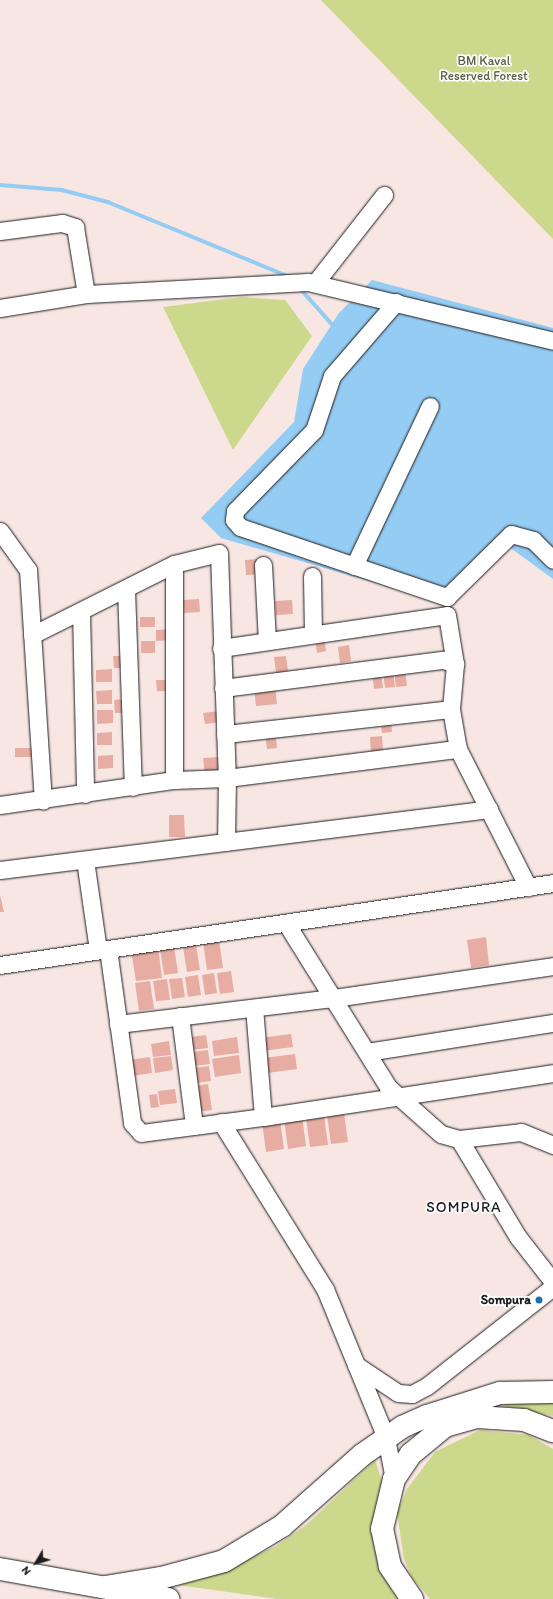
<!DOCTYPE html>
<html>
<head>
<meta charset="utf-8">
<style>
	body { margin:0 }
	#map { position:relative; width:553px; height:1599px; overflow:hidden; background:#f8e6e3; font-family:Itim,sans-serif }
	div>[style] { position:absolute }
	.green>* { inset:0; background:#ccd88c }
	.water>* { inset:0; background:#95ccf4 }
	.stream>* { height:3.5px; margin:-1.75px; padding:0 1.75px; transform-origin:1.75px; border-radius:1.75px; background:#95ccf4 }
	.building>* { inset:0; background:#e7ada2 }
	.roads { filter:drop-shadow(0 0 1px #1c1c1c) drop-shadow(0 0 1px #1c1c1c) }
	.minor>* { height:17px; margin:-8.5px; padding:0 8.5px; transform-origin:8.5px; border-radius:8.5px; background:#fff }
	.highway>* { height:22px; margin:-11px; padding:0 11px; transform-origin:11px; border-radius:11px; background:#fff }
	.dots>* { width:11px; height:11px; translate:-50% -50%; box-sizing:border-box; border:2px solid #fff; border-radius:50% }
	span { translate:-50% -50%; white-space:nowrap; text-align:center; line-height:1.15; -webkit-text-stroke:3.5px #fff; paint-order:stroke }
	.park-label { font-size:13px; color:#5a5e43 }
	.poi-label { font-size:13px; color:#1c1c1c; font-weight:700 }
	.right { translate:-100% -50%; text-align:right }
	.quarter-label { font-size:15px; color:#1c1c1c; letter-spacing:1px }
	.north { position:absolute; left:16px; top:1543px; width:40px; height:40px; -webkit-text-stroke:3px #fff; paint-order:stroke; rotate:232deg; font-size:11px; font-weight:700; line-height:16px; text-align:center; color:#1c1c1c }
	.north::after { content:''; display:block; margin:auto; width:14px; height:18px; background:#1c1c1c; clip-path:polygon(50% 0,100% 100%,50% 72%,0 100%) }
</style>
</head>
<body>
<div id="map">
	<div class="green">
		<div style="clip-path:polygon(321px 0,553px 0,553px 239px)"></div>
		<div style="clip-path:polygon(241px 297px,285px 300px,312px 336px,233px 450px,163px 307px)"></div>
		<div style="clip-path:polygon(553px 1401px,553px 1416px,505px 1406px,502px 1402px)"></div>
		<div style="clip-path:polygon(480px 1430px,529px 1435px,553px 1449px,553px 1599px,430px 1599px,412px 1577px,404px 1559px,397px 1513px,407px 1489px,435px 1452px)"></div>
		<div style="clip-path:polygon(375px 1460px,383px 1485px,375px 1509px,374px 1529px,400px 1599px,278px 1599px,178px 1585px,230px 1568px,276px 1546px,306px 1525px)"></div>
	</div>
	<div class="water">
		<div style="clip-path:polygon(372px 280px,553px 328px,553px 579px,504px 543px,448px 604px,221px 538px,201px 518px,294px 422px,303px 369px,339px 313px)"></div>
	</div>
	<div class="stream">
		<div style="left:0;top:185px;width:62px;rotate:4.6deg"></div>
		<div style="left:62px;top:190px;width:48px;rotate:14.6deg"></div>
		<div style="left:108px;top:202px;width:197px;rotate:22.4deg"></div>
		<div style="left:299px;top:287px;width:50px;rotate:48.3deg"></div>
	</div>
	<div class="building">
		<div style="clip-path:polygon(260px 559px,261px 574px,246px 575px,245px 560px)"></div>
		<div style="clip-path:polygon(199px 599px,200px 612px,184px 613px,183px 600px)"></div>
		<div style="clip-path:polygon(292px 600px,293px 614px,276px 615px,275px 601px)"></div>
		<div style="clip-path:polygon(140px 617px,155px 617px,155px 627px,140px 627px)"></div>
		<div style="clip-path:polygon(172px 629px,172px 640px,156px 641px,156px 630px)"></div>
		<div style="clip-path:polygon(324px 635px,326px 651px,317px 653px,315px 636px)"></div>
		<div style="clip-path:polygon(141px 641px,155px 641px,155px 653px,141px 653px)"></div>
		<div style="clip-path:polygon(349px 645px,351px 661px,340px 663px,338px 647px)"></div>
		<div style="clip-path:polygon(113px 656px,127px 656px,128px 668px,114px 668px)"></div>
		<div style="clip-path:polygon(286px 656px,288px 671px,276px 673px,274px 657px)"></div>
		<div style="clip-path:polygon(112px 669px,112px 682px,96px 682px,96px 670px)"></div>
		<div style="clip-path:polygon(405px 670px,407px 686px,396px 687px,394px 671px)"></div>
		<div style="clip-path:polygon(393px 671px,395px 687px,385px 688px,383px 672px)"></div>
		<div style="clip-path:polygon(381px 672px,383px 688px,374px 689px,372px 673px)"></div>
		<div style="clip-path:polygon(156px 680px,172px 680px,173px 691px,157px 691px)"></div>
		<div style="clip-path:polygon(275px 686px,277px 704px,256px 706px,254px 689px)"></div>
		<div style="clip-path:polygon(112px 690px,112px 704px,97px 704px,96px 691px)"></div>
		<div style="clip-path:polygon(128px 699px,129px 713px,115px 713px,114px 700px)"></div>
		<div style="clip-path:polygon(97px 710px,113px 710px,113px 723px,97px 724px)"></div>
		<div style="clip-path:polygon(220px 711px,221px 722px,205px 724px,203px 713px)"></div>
		<div style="clip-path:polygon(391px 718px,392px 732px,382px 733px,380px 719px)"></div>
		<div style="clip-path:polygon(275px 731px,277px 748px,267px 749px,265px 733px)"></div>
		<div style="clip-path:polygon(112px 732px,112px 745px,97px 745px,97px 733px)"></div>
		<div style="clip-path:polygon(382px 736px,383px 751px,371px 752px,370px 737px)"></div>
		<div style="clip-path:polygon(15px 748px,32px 748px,32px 757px,15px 757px)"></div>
		<div style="clip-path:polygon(113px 755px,113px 768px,98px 769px,98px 756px)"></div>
		<div style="clip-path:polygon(219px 757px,221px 772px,205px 774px,203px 758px)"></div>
		<div style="clip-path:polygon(169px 815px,184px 815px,185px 837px,169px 837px)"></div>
		<div style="clip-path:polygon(0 895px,4px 912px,0 912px)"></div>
		<div style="clip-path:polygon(486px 937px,489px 965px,471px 968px,467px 940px)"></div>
		<div style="clip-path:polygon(219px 940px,223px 968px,207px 970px,203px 942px)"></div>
		<div style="clip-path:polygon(196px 945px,200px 970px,187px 972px,183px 947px)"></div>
		<div style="clip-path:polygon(174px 946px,178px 973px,164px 975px,160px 948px)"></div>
		<div style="clip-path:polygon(158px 947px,162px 978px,136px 981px,131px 950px)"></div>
		<div style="clip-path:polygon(231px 971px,234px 992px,220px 994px,217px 973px)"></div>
		<div style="clip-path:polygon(214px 973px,217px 993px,205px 995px,202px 975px)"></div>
		<div style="clip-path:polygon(198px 975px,201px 995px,188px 997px,185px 977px)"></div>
		<div style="clip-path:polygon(182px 978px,185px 997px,172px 999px,169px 979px)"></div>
		<div style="clip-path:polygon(167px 979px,170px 1000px,156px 1001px,153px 981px)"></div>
		<div style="clip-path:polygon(150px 981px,154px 1009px,139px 1011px,135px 983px)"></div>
		<div style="clip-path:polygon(291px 1034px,293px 1047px,262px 1051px,260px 1038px)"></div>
		<div style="clip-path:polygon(206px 1035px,208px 1048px,192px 1050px,190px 1037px)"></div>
		<div style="clip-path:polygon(237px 1037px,239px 1053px,214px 1056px,212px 1041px)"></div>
		<div style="clip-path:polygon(169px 1041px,171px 1055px,153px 1057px,151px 1044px)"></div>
		<div style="clip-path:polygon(208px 1050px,210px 1064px,194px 1066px,192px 1052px)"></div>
		<div style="clip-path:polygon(295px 1054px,297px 1069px,267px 1073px,264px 1058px)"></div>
		<div style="clip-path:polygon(239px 1055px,241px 1073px,215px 1077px,212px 1059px)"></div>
		<div style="clip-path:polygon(171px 1056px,173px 1070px,155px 1073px,153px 1058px)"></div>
		<div style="clip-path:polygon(150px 1057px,152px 1073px,131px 1076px,129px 1060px)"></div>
		<div style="clip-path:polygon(209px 1066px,211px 1081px,196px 1083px,194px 1068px)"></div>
		<div style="clip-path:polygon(208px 1084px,212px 1110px,197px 1112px,194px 1086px)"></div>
		<div style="clip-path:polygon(175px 1089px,177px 1103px,160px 1105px,158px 1091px)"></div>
		<div style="clip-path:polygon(157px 1094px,159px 1107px,151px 1108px,149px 1095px)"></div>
		<div style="clip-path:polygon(344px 1113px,348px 1142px,331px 1144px,327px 1115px)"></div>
		<div style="clip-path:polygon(302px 1116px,306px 1146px,288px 1149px,284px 1119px)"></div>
		<div style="clip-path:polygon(324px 1116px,328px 1145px,310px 1147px,306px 1118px)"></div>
		<div style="clip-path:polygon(280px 1120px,284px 1149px,266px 1152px,262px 1122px)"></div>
	</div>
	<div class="roads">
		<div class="minor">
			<div style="left:0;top:231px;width:63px;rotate:-7.4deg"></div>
			<div style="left:62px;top:223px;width:14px;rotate:17deg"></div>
			<div style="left:75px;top:227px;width:68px;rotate:80.7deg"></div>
			<div style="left:315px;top:283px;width:112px;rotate:-51.9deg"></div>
			<div style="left:396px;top:302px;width:98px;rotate:130.9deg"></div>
			<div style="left:332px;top:376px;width:57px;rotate:108.4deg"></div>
			<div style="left:314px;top:430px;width:113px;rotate:134.3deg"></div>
			<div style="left:235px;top:511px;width:9px;rotate:96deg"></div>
			<div style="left:234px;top:520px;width:9px;rotate:49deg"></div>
			<div style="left:240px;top:527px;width:219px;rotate:18.7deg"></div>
			<div style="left:447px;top:597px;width:90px;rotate:-44.5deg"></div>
			<div style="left:511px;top:534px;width:23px;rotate:15deg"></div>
			<div style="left:533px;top:540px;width:28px;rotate:45deg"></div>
			<div style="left:0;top:308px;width:87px;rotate:-9.2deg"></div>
			<div style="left:86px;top:294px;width:222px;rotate:-3.1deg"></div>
			<div style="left:308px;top:282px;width:252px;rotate:13.5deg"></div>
			<div style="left:0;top:531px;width:48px;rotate:54.3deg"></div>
			<div style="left:28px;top:570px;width:231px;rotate:86.3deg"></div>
			<div style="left:263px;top:565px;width:76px;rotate:87deg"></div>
			<div style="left:354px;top:566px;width:177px;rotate:-64.6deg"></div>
			<div style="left:312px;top:576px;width:58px;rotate:89deg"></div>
			<div style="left:126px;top:589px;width:198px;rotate:88deg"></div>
			<div style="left:81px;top:611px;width:183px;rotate:88.7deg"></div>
			<div style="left:32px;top:635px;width:159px;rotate:-26.6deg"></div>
			<div style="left:174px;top:564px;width:46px;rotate:-13.7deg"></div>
			<div style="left:219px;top:553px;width:225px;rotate:88deg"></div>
			<div style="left:227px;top:778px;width:64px;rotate:90.9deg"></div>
			<div style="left:221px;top:648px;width:228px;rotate:-8.3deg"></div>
			<div style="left:447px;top:615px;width:50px;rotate:80.7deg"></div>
			<div style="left:455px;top:664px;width:45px;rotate:95.1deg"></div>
			<div style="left:451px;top:709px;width:41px;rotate:80.1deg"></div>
			<div style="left:458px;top:749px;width:155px;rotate:63.1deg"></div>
			<div style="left:223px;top:688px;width:222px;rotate:-7.3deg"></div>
			<div style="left:443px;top:660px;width:13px;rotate:18deg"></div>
			<div style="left:225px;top:734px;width:227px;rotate:-6.3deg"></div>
			<div style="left:174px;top:780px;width:53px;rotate:-2.2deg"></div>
			<div style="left:227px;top:778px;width:233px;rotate:-7.2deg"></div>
			<div style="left:0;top:805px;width:176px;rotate:-8.2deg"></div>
			<div style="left:174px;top:780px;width:216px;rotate:-90deg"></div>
			<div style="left:85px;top:860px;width:91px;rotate:81.8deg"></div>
			<div style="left:0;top:870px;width:493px;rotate:-7.1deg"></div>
			<div style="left:286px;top:923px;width:193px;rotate:58.1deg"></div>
			<div style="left:388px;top:1087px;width:71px;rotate:41.6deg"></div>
			<div style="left:441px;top:1134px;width:19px;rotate:16deg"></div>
			<div style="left:459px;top:1139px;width:62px;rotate:-6.4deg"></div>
			<div style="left:521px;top:1132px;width:35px;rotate:22deg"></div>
			<div style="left:108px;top:949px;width:176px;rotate:82.1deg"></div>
			<div style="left:132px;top:1123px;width:13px;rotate:48deg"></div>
			<div style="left:141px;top:1133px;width:123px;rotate:-7.5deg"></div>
			<div style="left:263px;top:1117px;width:109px;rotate:-94.7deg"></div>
			<div style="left:0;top:965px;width:559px;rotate:-8.43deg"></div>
			<div style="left:180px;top:1016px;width:111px;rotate:82.7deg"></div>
			<div style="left:118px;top:1024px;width:218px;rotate:-6.9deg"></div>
			<div style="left:334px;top:998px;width:221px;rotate:-8.3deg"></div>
			<div style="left:367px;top:1052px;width:188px;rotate:-8.9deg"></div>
			<div style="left:263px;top:1117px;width:293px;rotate:-8.6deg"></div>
			<div style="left:221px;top:1122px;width:197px;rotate:58.1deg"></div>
			<div style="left:325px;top:1289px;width:161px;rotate:67.7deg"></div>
			<div style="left:386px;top:1438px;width:42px;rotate:79deg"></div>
			<div style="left:459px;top:1139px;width:114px;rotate:59deg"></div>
			<div style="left:518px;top:1237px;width:57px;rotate:52.1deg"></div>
			<div style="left:356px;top:1365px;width:50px;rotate:33.7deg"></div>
			<div style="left:398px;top:1393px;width:14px;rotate:4deg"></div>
			<div style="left:412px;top:1394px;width:17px;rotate:-28deg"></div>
			<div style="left:427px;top:1386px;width:160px;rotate:-38.2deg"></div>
		</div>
		<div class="highway">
			<div style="left:0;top:1569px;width:171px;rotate:10.1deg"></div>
			<div style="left:105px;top:1587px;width:57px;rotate:-9.1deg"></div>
			<div style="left:161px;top:1578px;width:65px;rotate:-15.1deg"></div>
			<div style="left:224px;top:1561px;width:68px;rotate:-31.1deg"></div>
			<div style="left:282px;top:1526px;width:107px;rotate:-41.6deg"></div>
			<div style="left:362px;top:1455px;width:49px;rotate:-35deg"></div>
			<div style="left:402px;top:1427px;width:27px;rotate:-24deg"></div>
			<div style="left:427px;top:1416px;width:77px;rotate:-17.5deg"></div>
			<div style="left:500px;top:1393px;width:53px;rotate:-1.1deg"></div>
			<div style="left:412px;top:1599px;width:40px;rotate:-124deg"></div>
			<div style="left:390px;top:1566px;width:38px;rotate:-102deg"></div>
			<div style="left:382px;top:1529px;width:51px;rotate:-76.5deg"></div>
			<div style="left:394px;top:1479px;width:30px;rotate:-56deg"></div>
			<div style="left:411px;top:1454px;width:44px;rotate:-39.5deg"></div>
			<div style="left:445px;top:1426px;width:33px;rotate:-16deg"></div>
			<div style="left:477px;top:1417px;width:47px;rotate:3.7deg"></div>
			<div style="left:524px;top:1420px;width:31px;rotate:21deg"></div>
		</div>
	</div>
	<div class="dots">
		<div style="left:539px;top:1300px;background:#1f6fb2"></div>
	</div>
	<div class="park-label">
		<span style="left:484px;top:69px">BM Kaval<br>Reserved Forest</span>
	</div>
	<div class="poi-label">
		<span class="right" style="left:531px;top:1300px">Sompura</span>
	</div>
	<div class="quarter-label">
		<span style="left:464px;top:1208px">SOMPURA</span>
	</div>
	<div class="north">N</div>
</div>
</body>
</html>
